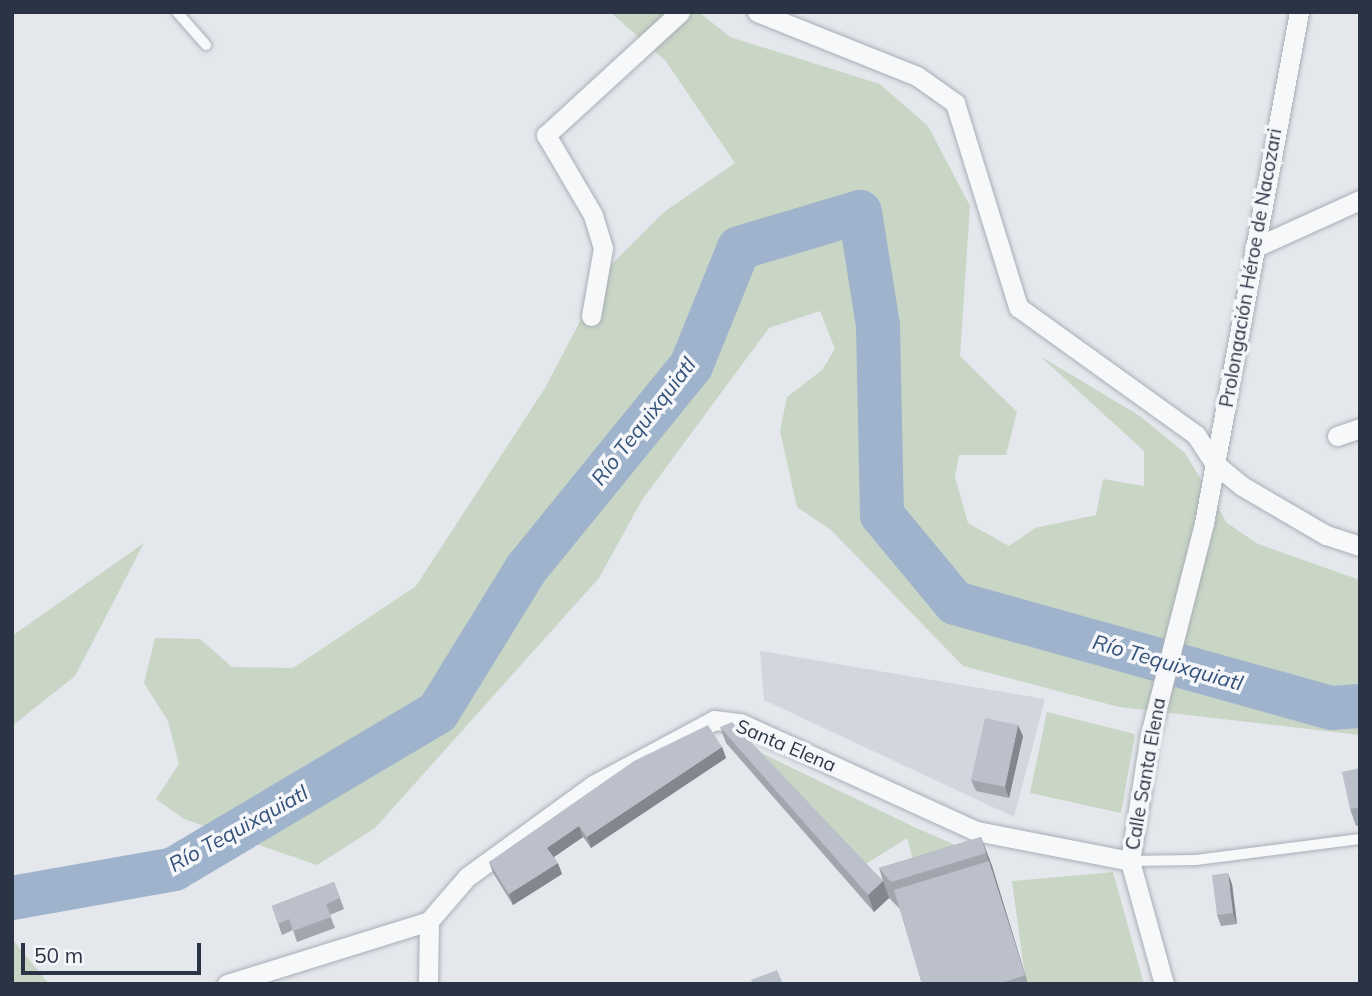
<!DOCTYPE html>
<html>
<head>
<meta charset="utf-8">
<style>
	body { margin:0 }
	#map { position:relative; width:1372px; height:996px; overflow:hidden; background:#e4e7ec; font-family:Mulish,sans-serif }
	div>[style] { position:absolute }
	.built>* { inset:0; background:#d2d6de }
	.green>* { inset:0; background:#c9d6c5 }
	.river>* { height:44px; margin:-22px; padding:0 22px; transform-origin:22px; border-radius:22px; background:#9fb4cc }
	.roads { filter:drop-shadow(0 0 2px #a9aeb7) drop-shadow(0 0 2px #a9aeb7) }
	.service>* { height:10px; margin:-5px; padding:0 5px; transform-origin:5px; border-radius:5px; background:#f7f8fa }
	.minor>* { height:19px; margin:-9.5px; padding:0 9.5px; transform-origin:9.5px; border-radius:9.5px; background:#f7f8fa }
	.wall>* { inset:0; background:#a1a5ae }
	.shaded-wall>* { inset:0; background:#83868d }
	.building>* { inset:0; background:#bbc0ca }
	span { translate:-50% -50%; white-space:nowrap; text-align:center; line-height:1.15; -webkit-text-stroke:7px #f4f6f9; paint-order:stroke }
	.street-label { font-size:19px; color:#2b3445 }
	.water-label { font-size:21px; color:#34527a; font-style:italic }
	.frame { position:absolute; inset:0; border:14px solid #2b3445; pointer-events:none }
	.scale { position:absolute; left:21px; top:943px; width:180px; height:32px; box-sizing:border-box; border:4px solid #2b3445; border-top:0; padding-left:9px; font-size:21px; line-height:24px; white-space:nowrap; color:#2b3445; -webkit-text-stroke:5px #f4f6f9; paint-order:stroke }
</style>
</head>
<body>
<div id="map">
	<div class="built">
		<div style="clip-path:polygon(760px 651px,1045px 699px,1014px 817px,764px 700px)"></div>
	</div>
	<div class="green">
		<div style="clip-path:polygon(610px 12px,699px 12px,730px 37px,880px 84px,928px 126px,970px 206px,960px 356px,1017px 412px,1006px 455px,959px 455px,955px 477px,968px 523px,1009px 546px,1035px 528px,1096px 515px,1103px 479px,1144px 486px,1144px 451px,1040px 356px,1140px 416px,1185px 453px,1227px 523px,1258px 544px,1360px 580px,1360px 735px,1119px 707px,963px 666px,831px 530px,797px 507px,780px 431px,787px 397px,822px 370px,835px 349px,820px 311px,769px 328px,642px 500px,599px 578px,375px 828px,317px 865px,184px 819px,156px 799px,179px 764px,168px 721px,144px 683px,155px 638px,200px 639px,232px 667px,293px 668px,416px 586px,545px 388px,608px 268px,664px 212px,735px 163px,665px 60px)"></div>
		<div style="clip-path:polygon(144px 543px,75px 676px,12px 726px,12px 636px)"></div>
		<div style="clip-path:polygon(1047px 712px,1135px 734px,1121px 813px,1030px 793px)"></div>
		<div style="clip-path:polygon(753px 749px,916px 828px,988px 859px,919px 883px,907px 838px,861px 867px)"></div>
		<div style="clip-path:polygon(1113px 872px,1144px 984px,1026px 984px,1012px 881px)"></div>
		<div style="clip-path:polygon(12px 939px,49px 984px,12px 984px)"></div>
	</div>
	<div class="river">
		<div style="left:12px;top:898px;width:165px;rotate:-10.1deg"></div>
		<div style="left:174px;top:869px;width:307px;rotate:-30.7deg"></div>
		<div style="left:438px;top:712px;width:168px;rotate:-58.4deg"></div>
		<div style="left:526px;top:569px;width:262px;rotate:-50.9deg"></div>
		<div style="left:691px;top:366px;width:127px;rotate:-67.9deg"></div>
		<div style="left:739px;top:248px;width:126px;rotate:-16.6deg"></div>
		<div style="left:860px;top:212px;width:115px;rotate:81deg"></div>
		<div style="left:878px;top:326px;width:189px;rotate:88.8deg"></div>
		<div style="left:882px;top:515px;width:114px;rotate:50.3deg"></div>
		<div style="left:955px;top:603px;width:391px;rotate:15.6deg"></div>
		<div style="left:1332px;top:708px;width:28px;rotate:-4deg"></div>
	</div>
	<div class="roads">
		<div class="service">
			<div style="left:177px;top:12px;width:44px;rotate:48.7deg"></div>
			<div style="left:1130px;top:861px;width:66px;rotate:-0.9deg"></div>
			<div style="left:1196px;top:860px;width:165px;rotate:-7.3deg"></div>
		</div>
		<div class="minor">
			<div style="left:757px;top:12px;width:172px;rotate:21.8deg"></div>
			<div style="left:917px;top:76px;width:47px;rotate:35.4deg"></div>
			<div style="left:955px;top:103px;width:214px;rotate:72.8deg"></div>
			<div style="left:1018px;top:307px;width:219px;rotate:35.7deg"></div>
			<div style="left:1196px;top:435px;width:35px;rotate:57deg"></div>
			<div style="left:1215px;top:464px;width:35px;rotate:39deg"></div>
			<div style="left:1242px;top:486px;width:97px;rotate:30.3deg"></div>
			<div style="left:1326px;top:535px;width:36px;rotate:18deg"></div>
			<div style="left:1254px;top:248px;width:116px;rotate:-24.4deg"></div>
			<div style="left:591px;top:316px;width:69px;rotate:-80deg"></div>
			<div style="left:603px;top:248px;width:34px;rotate:-107deg"></div>
			<div style="left:593px;top:215px;width:93px;rotate:-120.4deg"></div>
			<div style="left:546px;top:135px;width:182px;rotate:-42.5deg"></div>
			<div style="left:1337px;top:436px;width:24px;rotate:-19deg"></div>
			<div style="left:227px;top:984px;width:212px;rotate:-17.3deg"></div>
			<div style="left:428px;top:984px;width:63px;rotate:-89.1deg"></div>
			<div style="left:429px;top:921px;width:58px;rotate:-49.2deg"></div>
			<div style="left:467px;top:877px;width:156px;rotate:-36.1deg"></div>
			<div style="left:593px;top:785px;width:137px;rotate:-28.2deg"></div>
			<div style="left:714px;top:720px;width:26px;rotate:7deg"></div>
			<div style="left:740px;top:723px;width:260px;rotate:24.6deg"></div>
			<div style="left:976px;top:831px;width:157px;rotate:11deg"></div>
			<div style="left:1164px;top:984px;width:128px;rotate:-105.5deg"></div>
			<div style="left:1130px;top:861px;width:128px;rotate:-81deg"></div>
			<div style="left:1150px;top:735px;width:219px;rotate:-75.7deg"></div>
			<div style="left:1204px;top:523px;width:520px;rotate:-79.47deg"></div>
		</div>
	</div>
	<div class="wall">
		<div style="clip-path:polygon(720px 727px,883px 881px,879px 868px,981px 837px,992px 866px,1028px 984px,922px 984px,900px 909px,889px 898px,874px 912px,726px 743px)"></div>
		<div style="clip-path:polygon(1023px 736px,1009px 798px,976px 791px,971px 780px)"></div>
		<div style="clip-path:polygon(722px 747px,726px 758px,591px 848px,583px 837px,554px 857px,562px 874px,513px 905px,493px 873px,489px 862px)"></div>
		<div style="clip-path:polygon(1360px 768px,1360px 825px,1356px 826px,1350px 809px)"></div>
		<div style="clip-path:polygon(334px 882px,344px 909px,330px 915px,335px 928px,297px 942px,293px 930px,282px 935px,272px 906px)"></div>
		<div style="clip-path:polygon(1232px 884px,1237px 924px,1221px 926px,1217px 915px)"></div>
	</div>
	<div class="shaded-wall">
		<div style="clip-path:polygon(1018px 725px,1023px 736px,1009px 798px,1005px 787px)"></div>
		<div style="clip-path:polygon(722px 747px,726px 758px,591px 848px,587px 837px)"></div>
		<div style="clip-path:polygon(579px 826px,583px 837px,551px 859px,547px 848px)"></div>
		<div style="clip-path:polygon(981px 837px,992px 866px,1028px 984px,1025px 975px)"></div>
		<div style="clip-path:polygon(558px 863px,562px 874px,513px 905px,509px 894px)"></div>
		<div style="clip-path:polygon(1228px 873px,1232px 884px,1237px 924px,1233px 913px)"></div>
		<div style="clip-path:polygon(883px 881px,889px 898px,874px 912px,868px 895px)"></div>
	</div>
	<div class="building">
		<div style="clip-path:polygon(985px 718px,1018px 725px,1005px 787px,971px 780px)"></div>
		<div style="clip-path:polygon(732px 722px,883px 881px,868px 895px,720px 727px)"></div>
		<div style="clip-path:polygon(708px 725px,722px 747px,587px 837px,579px 826px,547px 848px,558px 863px,509px 894px,489px 862px,634px 761px)"></div>
		<div style="clip-path:polygon(1360px 768px,1360px 807px,1350px 809px,1342px 772px)"></div>
		<div style="clip-path:polygon(981px 837px,986px 853px,891px 882px,879px 868px)"></div>
		<div style="clip-path:polygon(989px 861px,1025px 975px,999px 984px,922px 984px,894px 890px)"></div>
		<div style="clip-path:polygon(1228px 873px,1233px 913px,1217px 915px,1212px 875px)"></div>
		<div style="clip-path:polygon(334px 882px,340px 898px,326px 904px,331px 917px,293px 931px,289px 919px,278px 924px,272px 906px)"></div>
		<div style="clip-path:polygon(777px 970px,783px 984px,753px 984px,751px 980px)"></div>
	</div>
	<div class="street-label">
		<span style="left:1251px;top:268px;rotate:-80deg">Prolongación Héroe de Nacozari</span>
		<span style="left:786px;top:746px;rotate:23deg">Santa Elena</span>
		<span style="left:1146px;top:774px;rotate:-80deg">Calle Santa Elena</span>
	</div>
	<div class="water-label">
		<span style="left:643px;top:421px;rotate:-52deg">Río Tequixquiatl</span>
		<span style="left:1168px;top:662px;rotate:16deg">Río Tequixquiatl</span>
		<span style="left:238px;top:828px;rotate:-29deg">Río Tequixquiatl</span>
	</div>
	<div class="frame"></div>
	<div class="scale">50 m</div>
</div>
</body>
</html>
